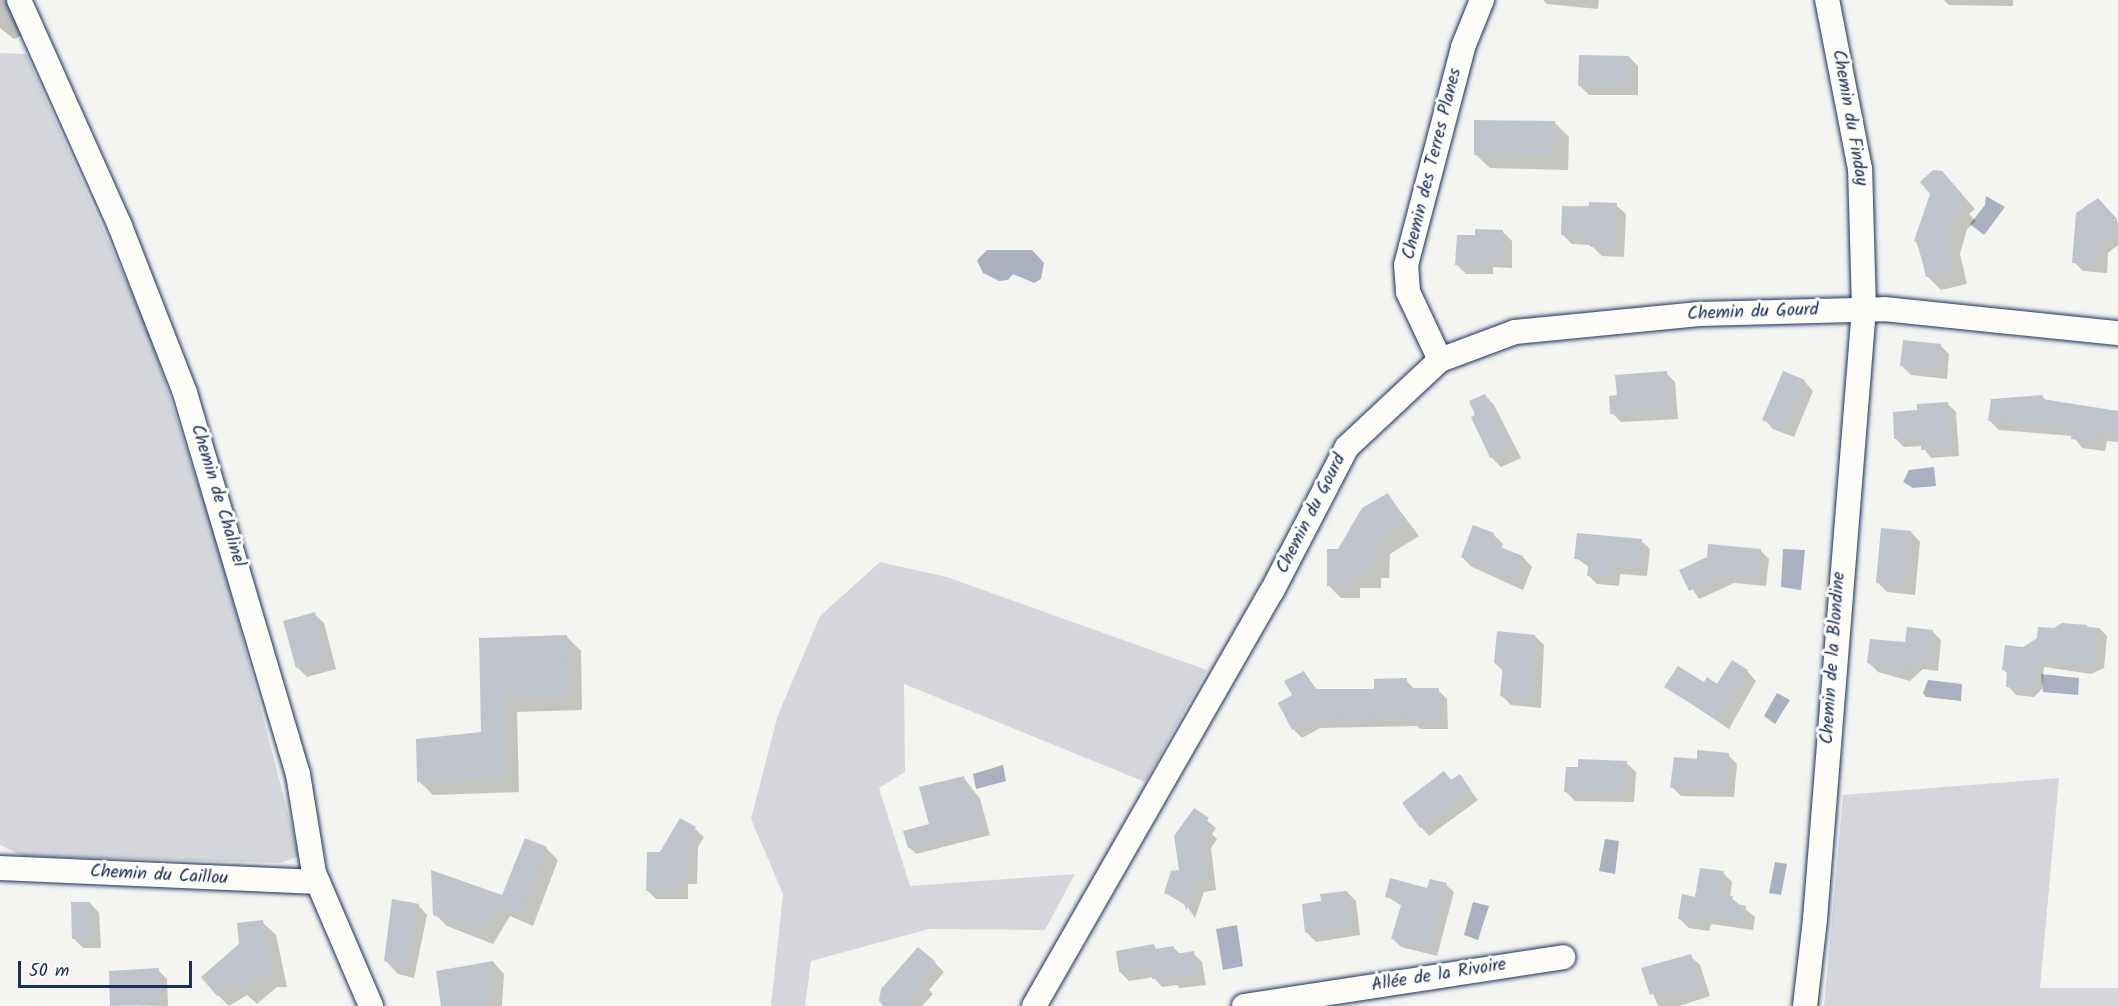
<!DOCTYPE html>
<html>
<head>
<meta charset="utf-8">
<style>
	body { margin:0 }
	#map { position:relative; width:2118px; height:1006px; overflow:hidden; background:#f4f4f1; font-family:Kalam,sans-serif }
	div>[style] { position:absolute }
	.green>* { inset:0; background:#d4d6db }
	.water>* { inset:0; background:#aab0bf }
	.shadow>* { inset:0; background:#0003 }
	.building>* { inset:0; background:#bfc3cc }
	.roads { filter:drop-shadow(0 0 2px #1b2f5e) drop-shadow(0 0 2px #1b2f5e) }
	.minor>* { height:24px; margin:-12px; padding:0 12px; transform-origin:12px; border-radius:12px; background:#fdfcf7 }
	span { translate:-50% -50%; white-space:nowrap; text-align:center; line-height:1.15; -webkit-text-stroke:6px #fdfcf7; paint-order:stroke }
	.street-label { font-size:18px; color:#1b2f5e }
	.scale { position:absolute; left:18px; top:961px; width:174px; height:27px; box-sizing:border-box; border:3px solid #1b2f5e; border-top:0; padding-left:8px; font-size:18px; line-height:21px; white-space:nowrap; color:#1b2f5e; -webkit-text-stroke:4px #fdfcf7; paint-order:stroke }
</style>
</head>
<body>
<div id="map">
	<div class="green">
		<div style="clip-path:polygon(0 53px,26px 54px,149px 333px,221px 555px,299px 856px,280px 863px,23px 856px,0 845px)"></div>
		<div style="clip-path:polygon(880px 562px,947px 577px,1207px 670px,1145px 782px,904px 684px,905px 772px,879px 788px,910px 886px,1075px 874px,1045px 930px,929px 929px,811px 961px,805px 1006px,771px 1006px,783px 894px,751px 819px,778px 715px,820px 616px)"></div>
		<div style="clip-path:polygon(2059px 778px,2040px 988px,2118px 988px,2118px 1006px,1824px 1006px,1843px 795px)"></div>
	</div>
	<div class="water">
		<div style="clip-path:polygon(1986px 196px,2005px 207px,1984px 235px,1970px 224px,1985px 205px)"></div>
		<div style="clip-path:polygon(987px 250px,1032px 250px,1044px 263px,1041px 279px,1034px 283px,1013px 274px,1008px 280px,999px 281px,983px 273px,977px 260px)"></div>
		<div style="clip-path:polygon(1934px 467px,1936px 486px,1913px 488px,1903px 482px,1909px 470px)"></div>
		<div style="clip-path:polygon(1783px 549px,1805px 550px,1801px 590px,1781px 587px)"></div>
		<div style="clip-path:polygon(2041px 674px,2079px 678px,2078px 695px,2043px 692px)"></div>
		<div style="clip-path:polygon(1928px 680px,1962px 684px,1961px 701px,1926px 697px,1923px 693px)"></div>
		<div style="clip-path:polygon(1777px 693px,1790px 700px,1775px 724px,1764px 716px)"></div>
		<div style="clip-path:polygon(1003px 765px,1006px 781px,976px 789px,973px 774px)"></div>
		<div style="clip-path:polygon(1605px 839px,1619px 841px,1615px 874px,1599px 871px)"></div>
		<div style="clip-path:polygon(1775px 862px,1787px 864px,1781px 895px,1769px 893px)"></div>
		<div style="clip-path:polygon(1473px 902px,1489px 906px,1478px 940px,1464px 935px)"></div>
		<div style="clip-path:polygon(1237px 925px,1243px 966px,1223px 970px,1216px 929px)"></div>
	</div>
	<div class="shadow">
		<div style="clip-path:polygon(0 0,16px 0,25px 34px,14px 39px,0 28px)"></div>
		<div style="clip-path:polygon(1543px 0,1599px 0,1598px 9px,1547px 4px)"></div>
		<div style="clip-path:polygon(1944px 0,2013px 0,2013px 6px,1949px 5px)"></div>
		<div style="clip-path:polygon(1629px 57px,1638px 66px,1638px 95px,1589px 95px,1580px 86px)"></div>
		<div style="clip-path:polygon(1554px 122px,1569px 137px,1568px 170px,1490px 168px,1475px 154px)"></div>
		<div style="clip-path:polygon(1942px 172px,1975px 209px,1969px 214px,1976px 221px,1967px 229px,1960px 254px,1967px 284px,1941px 290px,1927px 276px,1916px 241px)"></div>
		<div style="clip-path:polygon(2088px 204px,2107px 209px,2118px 223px,2118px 245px,2108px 253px,2107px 273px,2083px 271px,2074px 262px,2078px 214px)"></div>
		<div style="clip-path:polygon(1616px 205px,1626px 214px,1624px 257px,1602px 256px,1591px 245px,1572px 244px,1562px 234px,1563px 207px)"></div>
		<div style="clip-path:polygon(1503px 232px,1512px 241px,1512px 268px,1493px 267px,1493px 274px,1466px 274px,1457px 265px,1476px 237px)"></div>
		<div style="clip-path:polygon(1940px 345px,1949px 354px,1947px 379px,1911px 375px,1902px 366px)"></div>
		<div style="clip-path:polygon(1666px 373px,1675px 382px,1678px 419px,1621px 422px,1612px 413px,1618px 397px)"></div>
		<div style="clip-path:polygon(1804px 381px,1813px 391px,1794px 437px,1773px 429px,1764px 419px)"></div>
		<div style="clip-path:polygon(1485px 395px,1494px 405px,1521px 458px,1501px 467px,1492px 458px,1473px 418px)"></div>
		<div style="clip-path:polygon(2042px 396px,2047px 401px,2118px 412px,2118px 442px,2107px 441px,2105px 451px,2082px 448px,2073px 436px,1999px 430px,1990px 421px)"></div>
		<div style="clip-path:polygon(1947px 403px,1956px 412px,1959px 456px,1931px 458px,1922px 446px,1904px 447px,1896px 439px,1919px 411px)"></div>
		<div style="clip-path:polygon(1388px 495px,1419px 536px,1390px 554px,1389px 578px,1381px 578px,1381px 588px,1360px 588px,1360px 598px,1341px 598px,1329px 586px,1339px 550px)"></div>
		<div style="clip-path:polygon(1911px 532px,1920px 542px,1915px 595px,1887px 592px,1877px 582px)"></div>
		<div style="clip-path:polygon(1493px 534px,1503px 544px,1501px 549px,1523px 557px,1532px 567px,1523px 590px,1472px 567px,1462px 557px)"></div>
		<div style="clip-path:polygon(1641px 541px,1650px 549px,1647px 576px,1620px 574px,1619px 586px,1597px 584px,1588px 575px,1589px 567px,1576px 558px)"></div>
		<div style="clip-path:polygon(1760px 550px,1769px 559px,1766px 586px,1734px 583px,1699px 599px,1681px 571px,1708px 558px)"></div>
		<div style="clip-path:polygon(314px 614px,324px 623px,336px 669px,307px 677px,298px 668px)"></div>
		<div style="clip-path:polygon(2064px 624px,2099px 628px,2107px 636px,2104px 668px,2091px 674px,2044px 667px,2042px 689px,2034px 697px,2016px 695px,2008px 686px,2008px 674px,2003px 669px,2024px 649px)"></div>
		<div style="clip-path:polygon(1932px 631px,1941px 640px,1938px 671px,1923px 669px,1910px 681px,1878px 672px,1869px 663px)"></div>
		<div style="clip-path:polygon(1535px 636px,1544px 645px,1541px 708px,1511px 705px,1502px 696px,1504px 672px,1495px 663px)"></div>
		<div style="clip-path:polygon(567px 637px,581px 651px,582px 710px,517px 712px,519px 792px,433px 795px,419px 781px,483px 734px,480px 640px)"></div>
		<div style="clip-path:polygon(1747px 671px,1756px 681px,1729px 729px,1666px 687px,1718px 686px)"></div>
		<div style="clip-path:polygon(1304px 672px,1318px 691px,1376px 690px,1406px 680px,1415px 690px,1438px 690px,1447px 699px,1448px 729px,1420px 729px,1417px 726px,1320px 728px,1302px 738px,1293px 729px,1294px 696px)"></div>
		<div style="clip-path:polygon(1728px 755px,1737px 764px,1734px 797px,1681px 796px,1672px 787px,1698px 761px)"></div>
		<div style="clip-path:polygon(1626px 763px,1636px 772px,1634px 802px,1575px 801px,1566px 792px)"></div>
		<div style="clip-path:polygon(1444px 773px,1452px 781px,1459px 776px,1478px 800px,1429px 836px,1421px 827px)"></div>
		<div style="clip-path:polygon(964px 778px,980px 799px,990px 835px,916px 854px,909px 847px,931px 825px)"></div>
		<div style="clip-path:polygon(1195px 810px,1216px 828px,1212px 834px,1217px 839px,1211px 848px,1216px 890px,1204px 892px,1195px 918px,1187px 906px,1165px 893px,1181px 871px)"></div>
		<div style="clip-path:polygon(695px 829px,704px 837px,698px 847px,697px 884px,688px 884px,688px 899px,656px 899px,647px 890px,661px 854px)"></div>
		<div style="clip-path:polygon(546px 848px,558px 860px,533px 926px,510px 916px,493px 944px,447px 926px,435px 914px,503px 897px)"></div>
		<div style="clip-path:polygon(1723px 873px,1732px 882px,1730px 897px,1755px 917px,1753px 930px,1711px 924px,1709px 931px,1689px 928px,1679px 918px)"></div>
		<div style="clip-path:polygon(1446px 885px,1454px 892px,1437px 956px,1401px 947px,1393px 939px,1402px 906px,1386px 896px)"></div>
		<div style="clip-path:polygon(1347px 892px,1356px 901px,1360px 935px,1316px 942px,1307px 933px)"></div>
		<div style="clip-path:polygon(90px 903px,99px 913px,101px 948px,83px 948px,74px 939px)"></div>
		<div style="clip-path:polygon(418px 905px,427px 915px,414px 978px,398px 974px,385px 960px)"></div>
		<div style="clip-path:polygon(262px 922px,276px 935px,287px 987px,277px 987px,257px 1004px,247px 995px,229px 1006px,218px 995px,241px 945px)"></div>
		<div style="clip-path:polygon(1154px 946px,1158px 951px,1174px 948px,1181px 955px,1193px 953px,1202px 962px,1206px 985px,1180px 988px,1177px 985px,1162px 987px,1153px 977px,1129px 981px,1120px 972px)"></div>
		<div style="clip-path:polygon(1690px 956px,1700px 965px,1710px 996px,1679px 1006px,1658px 1006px,1643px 969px)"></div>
		<div style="clip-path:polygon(493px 962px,504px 974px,502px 1006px,443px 1006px)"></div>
		<div style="clip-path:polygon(935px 963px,944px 972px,929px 990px,933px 994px,922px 1006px,882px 1006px,882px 990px)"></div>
		<div style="clip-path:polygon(158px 970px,167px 979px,168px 1006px,112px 1005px)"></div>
	</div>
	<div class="building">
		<div style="clip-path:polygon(1579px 55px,1629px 56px,1630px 86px,1578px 86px)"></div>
		<div style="clip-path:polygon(1474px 120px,1555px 121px,1554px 156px,1474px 155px)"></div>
		<div style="clip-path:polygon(1933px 170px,1942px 171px,1962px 194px,1957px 200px,1964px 207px,1954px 215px,1947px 239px,1954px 270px,1926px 277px,1918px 243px,1914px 241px,1930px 194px,1920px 182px)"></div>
		<div style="clip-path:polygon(2098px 198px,2117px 219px,2117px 230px,2100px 244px,2099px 265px,2072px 263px,2076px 213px)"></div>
		<div style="clip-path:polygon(1589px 202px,1617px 203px,1615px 248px,1591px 247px,1581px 236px,1561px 235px,1562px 206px,1589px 207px)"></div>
		<div style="clip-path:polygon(1475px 229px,1503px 230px,1503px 259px,1485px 259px,1484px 266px,1455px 265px,1457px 235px,1475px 235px)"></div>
		<div style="clip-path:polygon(1903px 340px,1941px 344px,1938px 370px,1900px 366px)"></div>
		<div style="clip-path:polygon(1667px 371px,1670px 410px,1610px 414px,1609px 396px,1617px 395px,1615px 375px)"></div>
		<div style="clip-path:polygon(1783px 371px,1805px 380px,1784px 429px,1762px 420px)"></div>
		<div style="clip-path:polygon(1485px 394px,1512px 448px,1490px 458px,1471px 417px,1475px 415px,1469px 401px)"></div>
		<div style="clip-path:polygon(2043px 395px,2042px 399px,2118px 411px,2118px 435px,2098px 432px,2096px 443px,2071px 439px,2073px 428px,1988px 421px,1991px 399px)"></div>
		<div style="clip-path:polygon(1948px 402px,1952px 448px,1921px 450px,1921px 438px,1894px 439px,1893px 412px,1917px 410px,1917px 404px)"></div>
		<div style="clip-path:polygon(1388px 493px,1407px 523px,1378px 542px,1377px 566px,1369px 566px,1369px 576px,1348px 576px,1348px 586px,1327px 586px,1327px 549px,1338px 549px,1362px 508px)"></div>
		<div style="clip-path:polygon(1473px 525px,1494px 533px,1490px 543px,1523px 556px,1513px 581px,1461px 557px)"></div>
		<div style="clip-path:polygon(1881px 528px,1911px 531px,1906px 586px,1876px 583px)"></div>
		<div style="clip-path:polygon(1577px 533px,1642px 539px,1639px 568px,1612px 566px,1611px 579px,1587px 576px,1589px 560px,1574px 559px)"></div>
		<div style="clip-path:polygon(1708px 544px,1761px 549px,1758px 578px,1725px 575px,1689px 591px,1679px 570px,1707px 557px)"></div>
		<div style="clip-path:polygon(315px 612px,327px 660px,296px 668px,283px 621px)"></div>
		<div style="clip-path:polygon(2062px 623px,2087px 625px,2087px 629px,2099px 631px,2096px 660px,2082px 667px,2036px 660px,2035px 681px,2025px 690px,2006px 687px,2007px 670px,2002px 670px,2005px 645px,2023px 647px,2037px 638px,2038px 627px,2054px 628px)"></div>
		<div style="clip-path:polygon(1907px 627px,1933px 630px,1929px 663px,1914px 661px,1900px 673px,1867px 663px,1870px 639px,1905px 642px)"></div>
		<div style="clip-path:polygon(1497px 631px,1535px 635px,1532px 700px,1500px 696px,1503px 665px,1494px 663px)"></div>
		<div style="clip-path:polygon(567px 635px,569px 697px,504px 698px,506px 779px,417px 782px,416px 739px,481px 732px,479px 638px)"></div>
		<div style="clip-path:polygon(1732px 660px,1748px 670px,1719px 721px,1664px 687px,1678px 666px,1704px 682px,1707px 677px,1717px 684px)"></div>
		<div style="clip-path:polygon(1304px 671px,1314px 689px,1374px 689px,1374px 679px,1407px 678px,1407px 688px,1439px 688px,1439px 721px,1409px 721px,1410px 717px,1311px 720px,1292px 730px,1278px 703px,1292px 695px,1284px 681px)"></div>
		<div style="clip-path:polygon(1697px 750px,1729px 753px,1726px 788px,1670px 788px,1674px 757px,1697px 759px)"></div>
		<div style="clip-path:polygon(1578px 759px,1627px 761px,1625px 793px,1564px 792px,1566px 767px,1578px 767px)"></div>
		<div style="clip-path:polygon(1444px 771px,1451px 780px,1460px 774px,1471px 790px,1420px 828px,1402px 803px)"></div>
		<div style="clip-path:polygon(964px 776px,968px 792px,973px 790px,984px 828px,908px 848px,903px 831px,929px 824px,919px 787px)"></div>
		<div style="clip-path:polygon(1194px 808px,1209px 818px,1204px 825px,1210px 830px,1203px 839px,1208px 882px,1196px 884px,1186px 911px,1184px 901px,1164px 893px,1171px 871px,1179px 870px,1174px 836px)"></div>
		<div style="clip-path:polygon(680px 818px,696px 827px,690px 838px,689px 876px,680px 876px,680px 891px,646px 891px,647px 852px,660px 852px)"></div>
		<div style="clip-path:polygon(525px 838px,547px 847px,521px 915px,498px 906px,500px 901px,480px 933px,433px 915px,431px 870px,502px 895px)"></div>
		<div style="clip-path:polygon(1700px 868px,1724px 871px,1720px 894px,1733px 896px,1731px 903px,1746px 906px,1744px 922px,1701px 916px,1700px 923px,1678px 919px,1682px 894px,1695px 897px)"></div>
		<div style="clip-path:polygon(1390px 878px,1427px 888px,1430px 879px,1447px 883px,1429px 949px,1391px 939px,1402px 902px,1385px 897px)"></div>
		<div style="clip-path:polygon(1347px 891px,1352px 926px,1305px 933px,1302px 904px,1321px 901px,1320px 894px)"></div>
		<div style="clip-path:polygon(392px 899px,419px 904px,405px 970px,384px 961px)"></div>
		<div style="clip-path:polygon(71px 902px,90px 902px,92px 939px,72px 939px)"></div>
		<div style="clip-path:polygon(263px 920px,274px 974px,263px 974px,243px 992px,234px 981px,217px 996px,201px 977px,239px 944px,237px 923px)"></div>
		<div style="clip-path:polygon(1154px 944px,1155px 949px,1174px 946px,1175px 954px,1194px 951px,1198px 976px,1152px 979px,1151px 968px,1119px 972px,1116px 951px)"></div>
		<div style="clip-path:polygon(918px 947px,936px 962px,920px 980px,925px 983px,913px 996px,911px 1006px,883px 1006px,879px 1001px,881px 989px)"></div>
		<div style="clip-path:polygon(1691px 954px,1701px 986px,1674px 996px,1671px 988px,1650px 995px,1641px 968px)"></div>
		<div style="clip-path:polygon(493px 961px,490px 1006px,441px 1006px,436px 971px)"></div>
		<div style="clip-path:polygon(159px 968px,160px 1004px,110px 1006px,109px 971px)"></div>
	</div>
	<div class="roads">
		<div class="minor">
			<div style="left:19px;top:0;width:248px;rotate:65.9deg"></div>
			<div style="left:120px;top:226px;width:179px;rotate:68.7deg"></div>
			<div style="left:185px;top:393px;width:397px;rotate:73.5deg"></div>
			<div style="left:298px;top:774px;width:100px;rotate:80.8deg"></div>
			<div style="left:314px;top:873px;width:145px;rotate:66.8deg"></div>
			<div style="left:1440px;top:360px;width:75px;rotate:-115.2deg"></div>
			<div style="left:1408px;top:292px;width:27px;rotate:-94deg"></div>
			<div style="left:1406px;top:265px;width:225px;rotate:-75.3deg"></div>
			<div style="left:1463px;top:47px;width:51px;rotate:-68deg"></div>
			<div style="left:0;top:868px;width:318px;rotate:2.5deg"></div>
			<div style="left:1034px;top:1006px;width:478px;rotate:-60.2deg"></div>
			<div style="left:1272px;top:591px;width:162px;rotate:-62.5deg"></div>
			<div style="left:1347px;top:447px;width:127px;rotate:-43.1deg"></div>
			<div style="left:1440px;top:360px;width:80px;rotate:-20.5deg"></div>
			<div style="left:1515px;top:332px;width:185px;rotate:-5.6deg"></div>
			<div style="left:1699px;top:314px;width:185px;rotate:-1.5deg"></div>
			<div style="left:1884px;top:309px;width:235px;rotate:5.9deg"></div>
			<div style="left:1244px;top:1006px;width:323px;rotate:-8.7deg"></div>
			<div style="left:1805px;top:1006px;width:88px;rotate:-83.4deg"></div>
			<div style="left:1815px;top:919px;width:612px;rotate:-85.41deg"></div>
			<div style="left:1864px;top:309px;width:140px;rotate:-91.6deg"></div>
			<div style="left:1860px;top:169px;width:172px;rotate:-101deg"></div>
		</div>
	</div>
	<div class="street-label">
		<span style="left:1849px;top:118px;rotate:80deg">Chemin du Finday</span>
		<span style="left:1433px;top:164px;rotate:-76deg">Chemin des Terres Planes</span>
		<span style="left:1753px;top:313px;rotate:-2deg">Chemin du Gourd</span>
		<span style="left:217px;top:496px;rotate:73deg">Chemin de Chalinel</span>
		<span style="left:1312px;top:514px;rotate:-63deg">Chemin du Gourd</span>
		<span style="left:1834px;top:658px;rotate:-86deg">Chemin de la Blondine</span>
		<span style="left:159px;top:876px;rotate:3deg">Chemin du Caillou</span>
		<span style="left:1439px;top:976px;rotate:-9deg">Allée de la Rivoire</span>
	</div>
	<div class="scale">50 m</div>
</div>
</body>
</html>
